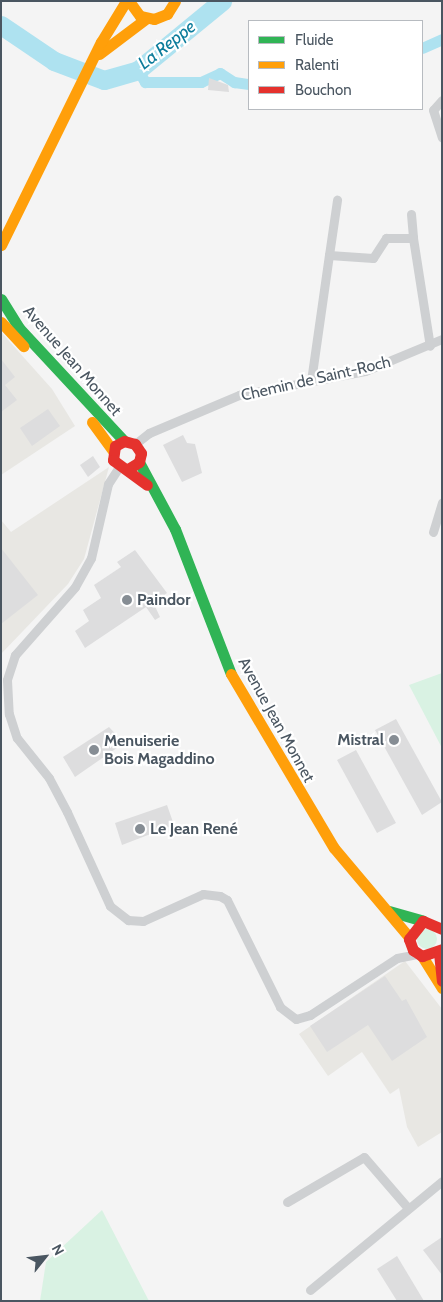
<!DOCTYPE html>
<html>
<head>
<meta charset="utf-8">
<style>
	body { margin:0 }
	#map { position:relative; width:443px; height:1302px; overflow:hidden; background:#f4f4f4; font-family:Cabin,sans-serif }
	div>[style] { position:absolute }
	.commercial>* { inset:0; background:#e8e7e3 }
	.green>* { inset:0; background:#d9f2e3 }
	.round { border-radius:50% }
	.canal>* { height:11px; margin:-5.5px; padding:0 5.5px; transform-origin:5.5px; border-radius:5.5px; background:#aee2f0 }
	.river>* { height:19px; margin:-9.5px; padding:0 9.5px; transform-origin:9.5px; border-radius:9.5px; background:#aee2f0 }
	.building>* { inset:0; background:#ddddde }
	.street>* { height:9px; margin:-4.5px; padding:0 4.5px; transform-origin:4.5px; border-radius:4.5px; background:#ced0d2 }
	.fast>* { height:11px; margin:-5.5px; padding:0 5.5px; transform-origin:5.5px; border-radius:5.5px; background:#30b455 }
	.slow>* { height:11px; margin:-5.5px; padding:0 5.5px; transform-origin:5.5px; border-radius:5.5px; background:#ff9f0a }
	.jam>* { height:11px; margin:-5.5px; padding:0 5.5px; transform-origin:5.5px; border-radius:5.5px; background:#e5322d }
	.dots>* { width:14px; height:14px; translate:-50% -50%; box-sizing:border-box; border:2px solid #fff; border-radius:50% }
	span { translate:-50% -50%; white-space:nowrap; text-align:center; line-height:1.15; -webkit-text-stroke:4.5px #fff; paint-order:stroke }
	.street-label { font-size:16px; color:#4a5661 }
	.poi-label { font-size:16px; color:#4a5661; font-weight:700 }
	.left { translate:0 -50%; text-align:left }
	.right { translate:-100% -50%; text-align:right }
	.water-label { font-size:18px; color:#0c7c9b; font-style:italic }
	.frame { position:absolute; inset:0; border:2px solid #4a5661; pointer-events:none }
	.legend { position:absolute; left:248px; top:20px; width:175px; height:90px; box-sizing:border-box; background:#fff; border:1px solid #b7bbc0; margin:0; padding:6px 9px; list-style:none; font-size:15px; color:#4a5661 }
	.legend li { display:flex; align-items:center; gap:10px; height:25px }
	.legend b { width:25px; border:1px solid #b7bbc0 }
	.north { position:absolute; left:20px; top:1232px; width:50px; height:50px; -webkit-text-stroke:4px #fff; paint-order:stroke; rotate:61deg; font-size:14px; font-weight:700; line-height:20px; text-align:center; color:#4a5661 }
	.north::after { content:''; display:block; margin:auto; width:18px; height:22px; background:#4a5661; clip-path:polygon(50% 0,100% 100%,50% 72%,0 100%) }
</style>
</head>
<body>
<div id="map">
	<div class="commercial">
		<div style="clip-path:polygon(1px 332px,52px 389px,75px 426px,1px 475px)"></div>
		<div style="clip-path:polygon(109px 467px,84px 559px,68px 584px,1px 654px,1px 520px,11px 532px)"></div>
		<div style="clip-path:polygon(405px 961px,442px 1009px,442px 1132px,418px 1147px,407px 1127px,399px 1088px,390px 1094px,362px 1052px,328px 1076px,299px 1034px)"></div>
	</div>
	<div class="green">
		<div style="clip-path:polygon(442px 673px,442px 748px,409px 685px)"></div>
		<div class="round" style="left:417px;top:929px;width:20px;height:20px"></div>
		<div style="clip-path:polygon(102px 1210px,149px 1301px,40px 1301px,46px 1262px)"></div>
	</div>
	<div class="canal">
		<div style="left:422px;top:48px;width:22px;rotate:-24deg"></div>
		<div style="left:138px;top:70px;width:14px;rotate:60deg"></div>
		<div style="left:145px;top:82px;width:56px"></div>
		<div style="left:201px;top:82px;width:21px;rotate:-25deg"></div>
		<div style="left:220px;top:73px;width:17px;rotate:33deg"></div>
		<div style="left:234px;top:82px;width:15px;rotate:8deg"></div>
	</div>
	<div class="river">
		<div style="left:1px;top:25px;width:64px;rotate:34.2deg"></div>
		<div style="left:54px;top:61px;width:53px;rotate:20.8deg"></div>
		<div style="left:104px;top:80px;width:35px;rotate:-16deg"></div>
		<div style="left:138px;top:70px;width:109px;rotate:-39.4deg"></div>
	</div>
	<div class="building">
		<div style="clip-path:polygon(209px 78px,228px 85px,229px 92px,208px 90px)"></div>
		<div style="clip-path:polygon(1px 359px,15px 377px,5px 385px,17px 400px,1px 412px)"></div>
		<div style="clip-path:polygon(48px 409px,60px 426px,32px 446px,20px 428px)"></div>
		<div style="clip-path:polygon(183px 435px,187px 443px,195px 444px,202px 473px,182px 482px,163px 445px)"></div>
		<div style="clip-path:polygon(93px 456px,100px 467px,88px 477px,80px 465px)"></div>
		<div style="clip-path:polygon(1px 548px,38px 595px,1px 624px)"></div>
		<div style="clip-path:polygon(135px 550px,167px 593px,153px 602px,160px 617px,155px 620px,146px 607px,85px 648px,75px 631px,89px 621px,83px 610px,101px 598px,94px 585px,121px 567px,117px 562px)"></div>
		<div style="clip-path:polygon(396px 719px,442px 802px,422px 815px,375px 730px)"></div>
		<div style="clip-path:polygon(109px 727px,124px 743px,75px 777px,63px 757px)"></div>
		<div style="clip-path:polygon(356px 750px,396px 823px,377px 833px,337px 760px)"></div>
		<div style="clip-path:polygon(167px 805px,174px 825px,122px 845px,115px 823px)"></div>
		<div style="clip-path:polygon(385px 976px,402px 1001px,406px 999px,427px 1037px,392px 1061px,368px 1025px,327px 1052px,310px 1026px)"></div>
		<div style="clip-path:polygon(442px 1237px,442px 1275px,423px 1250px)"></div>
		<div style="clip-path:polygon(397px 1256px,424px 1301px,397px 1301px,377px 1269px)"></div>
	</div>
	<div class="street">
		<div style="left:442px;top:100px;width:13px;rotate:132deg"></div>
		<div style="left:433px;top:110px;width:29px;rotate:72deg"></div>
		<div style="left:411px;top:214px;width:24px;rotate:85deg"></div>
		<div style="left:329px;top:255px;width:56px;rotate:-81.7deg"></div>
		<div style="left:311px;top:381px;width:127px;rotate:-81.9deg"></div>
		<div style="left:329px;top:255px;width:44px;rotate:3.9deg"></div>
		<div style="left:373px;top:258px;width:24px;rotate:-57deg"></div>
		<div style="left:386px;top:238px;width:27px"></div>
		<div style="left:413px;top:238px;width:109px;rotate:81.1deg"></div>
		<div style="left:135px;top:444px;width:18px;rotate:-38deg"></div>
		<div style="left:149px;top:433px;width:98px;rotate:-22.9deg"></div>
		<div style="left:239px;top:395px;width:128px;rotate:-10.8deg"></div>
		<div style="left:365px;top:371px;width:83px;rotate:-22.6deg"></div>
		<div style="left:119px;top:467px;width:20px;rotate:123deg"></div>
		<div style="left:108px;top:484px;width:76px;rotate:102.9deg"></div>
		<div style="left:91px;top:558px;width:33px;rotate:119deg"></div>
		<div style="left:75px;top:587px;width:91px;rotate:131.4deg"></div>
		<div style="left:15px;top:655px;width:26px;rotate:108deg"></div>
		<div style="left:7px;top:680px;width:34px;rotate:87deg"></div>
		<div style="left:9px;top:714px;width:25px;rotate:72deg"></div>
		<div style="left:17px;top:738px;width:51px;rotate:51.3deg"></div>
		<div style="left:49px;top:778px;width:38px;rotate:62deg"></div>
		<div style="left:67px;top:812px;width:103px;rotate:65.4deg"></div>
		<div style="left:110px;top:906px;width:23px;rotate:38deg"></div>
		<div style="left:128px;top:920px;width:15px;rotate:4deg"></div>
		<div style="left:143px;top:921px;width:66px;rotate:-24.2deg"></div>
		<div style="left:203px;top:894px;width:17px;rotate:7deg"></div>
		<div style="left:220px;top:896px;width:8px;rotate:30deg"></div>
		<div style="left:227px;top:900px;width:119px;rotate:63.6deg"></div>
		<div style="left:280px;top:1007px;width:20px;rotate:37deg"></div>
		<div style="left:296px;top:1019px;width:15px;rotate:-16deg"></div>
		<div style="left:310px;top:1015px;width:104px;rotate:-33.2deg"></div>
		<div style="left:397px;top:958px;width:20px;rotate:-11deg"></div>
		<div style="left:433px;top:532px;width:31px;rotate:-73deg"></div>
		<div style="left:287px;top:1202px;width:89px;rotate:-30.3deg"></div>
		<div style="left:364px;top:1157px;width:67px;rotate:49.2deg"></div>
		<div style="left:310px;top:1290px;width:171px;rotate:-39.5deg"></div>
	</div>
	<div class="fast">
		<div style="left:1px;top:299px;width:34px;rotate:58deg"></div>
		<div style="left:19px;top:328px;width:154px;rotate:47.1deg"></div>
		<div style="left:139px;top:462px;width:76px;rotate:61.8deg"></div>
		<div style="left:175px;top:529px;width:155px;rotate:68.9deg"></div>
		<div style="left:389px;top:911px;width:35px;rotate:16deg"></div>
	</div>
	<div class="slow">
		<div style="left:129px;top:1px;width:19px;rotate:54deg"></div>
		<div style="left:140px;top:16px;width:14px;rotate:12deg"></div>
		<div style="left:154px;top:19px;width:14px;rotate:-21deg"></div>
		<div style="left:167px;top:14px;width:15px;rotate:-58deg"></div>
		<div style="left:99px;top:54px;width:60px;rotate:-36.9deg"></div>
		<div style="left:1px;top:245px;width:226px;rotate:-63.8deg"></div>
		<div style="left:101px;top:42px;width:48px;rotate:-58.6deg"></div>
		<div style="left:1px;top:322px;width:33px;rotate:47deg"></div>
		<div style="left:92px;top:422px;width:36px;rotate:54deg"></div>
		<div style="left:231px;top:674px;width:202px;rotate:59.4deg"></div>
		<div style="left:334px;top:848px;width:116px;rotate:49.9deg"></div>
		<div style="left:422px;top:956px;width:38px;rotate:58deg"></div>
	</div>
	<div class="jam">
		<div style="left:128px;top:469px;width:13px;rotate:-32deg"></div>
		<div style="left:139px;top:462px;width:9px;rotate:-77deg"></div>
		<div style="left:141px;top:453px;width:11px;rotate:-124deg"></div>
		<div style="left:135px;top:444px;width:11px;rotate:-165deg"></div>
		<div style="left:124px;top:441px;width:10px;rotate:151deg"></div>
		<div style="left:115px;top:446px;width:14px;rotate:98deg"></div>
		<div style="left:113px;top:460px;width:42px;rotate:36.3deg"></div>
		<div style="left:442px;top:929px;width:21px;rotate:-157deg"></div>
		<div style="left:423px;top:921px;width:23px;rotate:128deg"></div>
		<div style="left:409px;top:939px;width:12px;rotate:70deg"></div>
		<div style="left:413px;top:950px;width:11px;rotate:34deg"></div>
		<div style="left:422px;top:956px;width:21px;rotate:-19deg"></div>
		<div style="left:439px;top:953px;width:28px;rotate:84deg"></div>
	</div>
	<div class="dots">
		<div style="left:127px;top:600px;background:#868d94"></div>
		<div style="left:394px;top:740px;background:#868d94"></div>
		<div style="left:94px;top:750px;background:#868d94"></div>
		<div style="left:140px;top:829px;background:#868d94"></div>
	</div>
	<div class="street-label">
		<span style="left:72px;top:361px;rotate:49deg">Avenue Jean Monnet</span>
		<span style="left:316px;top:379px;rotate:-13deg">Chemin de Saint-Roch</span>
		<span style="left:276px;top:720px;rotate:61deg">Avenue Jean Monnet</span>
	</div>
	<div class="poi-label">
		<span class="left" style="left:137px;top:600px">Paindor</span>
		<span class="right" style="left:384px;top:740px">Mistral</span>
		<span class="left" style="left:104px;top:750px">Menuiserie<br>Bois Magaddino</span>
		<span class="left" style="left:150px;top:829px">Le Jean René</span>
	</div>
	<div class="water-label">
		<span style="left:167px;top:45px;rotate:-38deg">La Reppe</span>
	</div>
	<div class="frame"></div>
	<ul class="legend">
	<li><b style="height:6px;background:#30b455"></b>Fluide</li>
	<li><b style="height:6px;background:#ff9f0a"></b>Ralenti</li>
	<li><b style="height:6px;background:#e5322d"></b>Bouchon</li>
	</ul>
	<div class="north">N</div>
</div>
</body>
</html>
